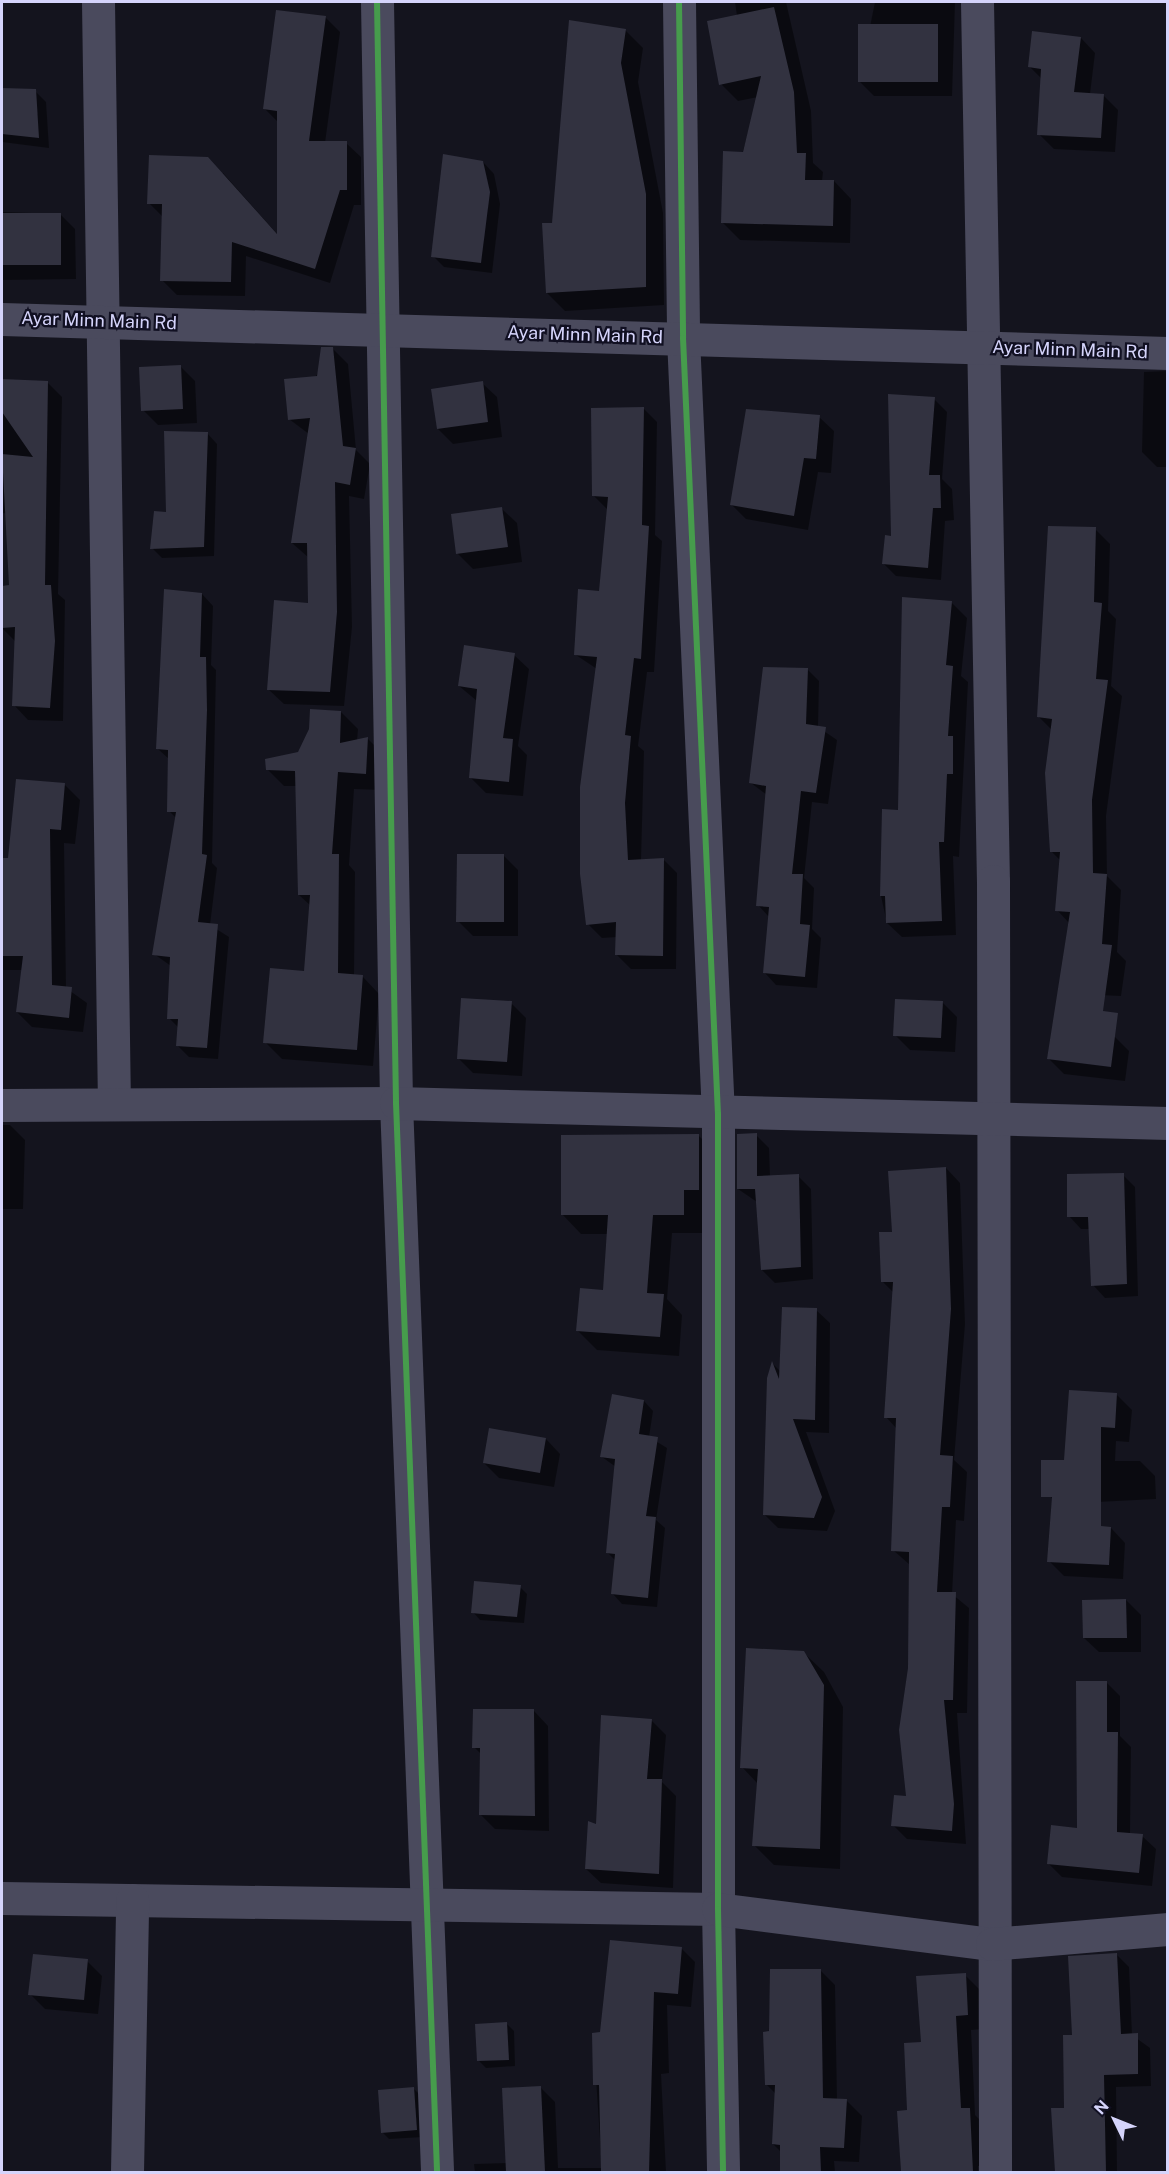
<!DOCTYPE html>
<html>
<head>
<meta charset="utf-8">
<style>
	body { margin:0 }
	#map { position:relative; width:1169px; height:2174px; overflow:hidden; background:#14141e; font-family:"Public Sans",sans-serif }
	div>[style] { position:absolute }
	.shadow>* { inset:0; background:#0007 }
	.building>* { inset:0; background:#323240 }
	.street>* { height:33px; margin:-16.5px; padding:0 16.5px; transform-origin:16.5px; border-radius:16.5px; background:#4a4a5d }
	.cycleway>* { height:6px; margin:-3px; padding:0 3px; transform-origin:3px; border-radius:3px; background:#469c4c }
	span { translate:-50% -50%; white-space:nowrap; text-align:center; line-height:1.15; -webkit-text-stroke:4.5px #111022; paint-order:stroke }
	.street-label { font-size:18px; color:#d5d4fb }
	.frame { position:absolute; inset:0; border:3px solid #d5d4fb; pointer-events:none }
	.north { position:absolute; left:1085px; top:2090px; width:60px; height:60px; -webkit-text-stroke:4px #111022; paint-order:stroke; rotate:313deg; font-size:16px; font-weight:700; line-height:24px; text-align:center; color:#d5d4fb }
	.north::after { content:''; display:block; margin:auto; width:21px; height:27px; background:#d5d4fb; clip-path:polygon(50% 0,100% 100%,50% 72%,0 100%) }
</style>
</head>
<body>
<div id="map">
	<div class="shadow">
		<div style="clip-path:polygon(735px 2px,786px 2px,811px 111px,813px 163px,823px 172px,822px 181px,834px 181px,851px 199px,850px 243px,740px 240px,723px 223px,758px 97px,738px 101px,721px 84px,737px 16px)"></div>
		<div style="clip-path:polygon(875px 2px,955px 2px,952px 96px,874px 96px,859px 81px)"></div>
		<div style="clip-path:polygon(325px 17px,340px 32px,325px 143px,346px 143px,361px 157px,361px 205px,354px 205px,330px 283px,246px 256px,245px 296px,177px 295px,162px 280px,163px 217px,149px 203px,223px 173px,279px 236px,279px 123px,264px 108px)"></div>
		<div style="clip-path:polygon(625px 30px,643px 48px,638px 82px,663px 213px,664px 305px,565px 311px,547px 293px,554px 224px)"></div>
		<div style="clip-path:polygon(1081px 38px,1095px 53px,1090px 94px,1103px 95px,1118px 110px,1115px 152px,1054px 149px,1039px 134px,1042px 79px,1030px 67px)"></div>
		<div style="clip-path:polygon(2px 89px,35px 91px,46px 102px,49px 148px,2px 142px)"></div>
		<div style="clip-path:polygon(483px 162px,494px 174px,500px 204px,492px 273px,444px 267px,433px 256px)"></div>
		<div style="clip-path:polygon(2px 212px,60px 214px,75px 229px,76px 279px,2px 280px)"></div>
		<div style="clip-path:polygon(333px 349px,348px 364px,356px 450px,370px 464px,364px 499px,349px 496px,352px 627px,344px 706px,284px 704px,269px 690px,310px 604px,309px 558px,292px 543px,309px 434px,289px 419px)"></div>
		<div style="clip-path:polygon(180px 366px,195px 381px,197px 423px,158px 425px,143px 410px)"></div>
		<div style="clip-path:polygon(1168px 371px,1168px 467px,1157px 467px,1142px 452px,1144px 372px)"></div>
		<div style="clip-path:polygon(2px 381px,47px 382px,62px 397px,58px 594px,65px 600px,63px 721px,28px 720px,14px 705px,16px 642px,2px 628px,2px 587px,10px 587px,10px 514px,2px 513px)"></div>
		<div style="clip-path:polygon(482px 383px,497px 397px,502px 437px,453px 444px,438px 429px)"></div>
		<div style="clip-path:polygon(934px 399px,947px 412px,942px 479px,952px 489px,954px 520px,945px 521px,941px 580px,896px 576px,883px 563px)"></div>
		<div style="clip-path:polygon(643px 408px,657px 422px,655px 535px,662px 541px,654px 672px,647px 672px,638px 746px,644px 751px,641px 860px,663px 859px,677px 873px,676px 969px,631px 969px,617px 955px,617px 937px,602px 938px,588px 924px,597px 669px,576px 655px,601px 592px,608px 510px,594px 496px)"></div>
		<div style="clip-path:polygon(819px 417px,834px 431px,831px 473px,818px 472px,808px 530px,746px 519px,731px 504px)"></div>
		<div style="clip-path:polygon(207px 433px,217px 444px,214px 556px,162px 558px,152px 548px)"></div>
		<div style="clip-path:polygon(502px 509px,517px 523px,522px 562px,473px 569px,458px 554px,452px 516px)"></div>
		<div style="clip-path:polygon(1095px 529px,1110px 544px,1108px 611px,1116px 619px,1111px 686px,1122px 696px,1106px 816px,1107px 876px,1121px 890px,1117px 952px,1126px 961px,1121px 996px,1078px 994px,1070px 924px,1057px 910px,1061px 861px,1052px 852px,1052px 730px,1038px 716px)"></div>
		<div style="clip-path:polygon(202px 594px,213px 606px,211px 665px,216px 670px,212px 863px,217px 868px,210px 925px,229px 937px,218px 1059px,189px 1057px,177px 1045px,179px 1028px,169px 1018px,171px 966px,154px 954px,177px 819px,169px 811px,170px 760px,158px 749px)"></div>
		<div style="clip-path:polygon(952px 603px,967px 618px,961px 676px,968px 682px,959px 857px,953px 856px,956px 935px,902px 937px,887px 923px,881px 896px)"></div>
		<div style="clip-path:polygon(514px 655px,529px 669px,518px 746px,527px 755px,523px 796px,486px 793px,471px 778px,477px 701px,459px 686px)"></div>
		<div style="clip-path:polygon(807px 669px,819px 681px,818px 727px,837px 740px,828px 804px,812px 802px,804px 878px,814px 888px,812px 929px,821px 938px,817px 988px,776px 985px,765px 973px,769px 917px,758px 905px,767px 795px,751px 783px)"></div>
		<div style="clip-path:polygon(341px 712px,358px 729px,357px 741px,368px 739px,384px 755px,382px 790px,354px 789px,349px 865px,355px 872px,354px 976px,363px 977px,379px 994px,373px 1066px,282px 1059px,265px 1042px,305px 972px,311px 906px,299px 895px,297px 786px,284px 786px,267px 769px,299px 753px)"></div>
		<div style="clip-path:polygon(65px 785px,80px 800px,75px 844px,64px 843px,66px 988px,87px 1003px,83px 1032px,32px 1027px,17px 1012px,23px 970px,2px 970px,9px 860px)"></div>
		<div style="clip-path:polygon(503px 855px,518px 870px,518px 936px,473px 936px,458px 921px)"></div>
		<div style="clip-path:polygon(942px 1002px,957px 1017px,955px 1052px,910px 1050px,895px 1035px)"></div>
		<div style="clip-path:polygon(511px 1003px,526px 1018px,522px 1076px,473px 1073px,458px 1058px)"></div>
		<div style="clip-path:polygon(1114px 1036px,1129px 1051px,1125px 1081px,1064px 1074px,1049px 1059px)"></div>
		<div style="clip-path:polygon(2px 1125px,10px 1125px,25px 1140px,23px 1209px,2px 1209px)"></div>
		<div style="clip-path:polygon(756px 1135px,769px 1148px,770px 1177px,798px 1176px,811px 1189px,813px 1279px,775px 1283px,762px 1270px,757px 1202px,738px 1189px)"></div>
		<div style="clip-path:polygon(699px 1136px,718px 1155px,702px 1233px,672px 1233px,667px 1299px,682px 1315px,679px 1356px,597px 1350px,578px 1331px,604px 1291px,608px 1234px,581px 1234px,562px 1214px)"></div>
		<div style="clip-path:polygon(946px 1168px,960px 1183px,965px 1324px,954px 1460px,967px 1472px,964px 1521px,956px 1520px,952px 1594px,969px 1608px,967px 1713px,957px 1713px,966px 1844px,907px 1839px,893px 1825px,908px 1797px,910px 1565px,893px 1550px,897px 1429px,886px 1417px,894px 1293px,883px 1282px,894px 1233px)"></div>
		<div style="clip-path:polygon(1123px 1175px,1135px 1187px,1138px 1296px,1105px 1298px,1093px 1285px,1090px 1229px,1081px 1229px,1069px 1216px)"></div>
		<div style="clip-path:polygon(816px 1310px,830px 1323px,829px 1433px,806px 1432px,835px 1511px,827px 1531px,778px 1528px,764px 1514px,773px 1364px,781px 1372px)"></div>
		<div style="clip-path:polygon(1117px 1395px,1132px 1410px,1129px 1442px,1116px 1441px,1115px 1461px,1140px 1461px,1155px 1476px,1156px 1499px,1058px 1504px,1043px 1489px)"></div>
		<div style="clip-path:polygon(644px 1401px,653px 1411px,649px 1437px,667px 1448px,656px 1520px,665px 1528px,657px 1607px,622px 1604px,613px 1594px,616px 1561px,607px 1552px,616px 1467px,602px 1457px)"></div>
		<div style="clip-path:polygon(546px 1439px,560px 1454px,554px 1487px,499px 1478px,484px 1463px)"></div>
		<div style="clip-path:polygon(1111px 1528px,1125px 1543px,1123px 1579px,1064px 1576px,1049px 1561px)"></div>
		<div style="clip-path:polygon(520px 1587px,527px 1594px,524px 1623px,480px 1620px,473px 1612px)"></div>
		<div style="clip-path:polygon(1126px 1600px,1141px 1615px,1141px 1652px,1099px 1652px,1084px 1638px)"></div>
		<div style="clip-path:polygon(803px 1652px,824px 1672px,843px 1707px,840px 1869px,774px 1865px,754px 1845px,758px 1784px,742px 1767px)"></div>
		<div style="clip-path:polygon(1106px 1682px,1120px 1696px,1120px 1736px,1131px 1747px,1130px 1835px,1142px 1836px,1156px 1849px,1152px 1886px,1062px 1877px,1048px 1863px,1079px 1829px)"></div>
		<div style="clip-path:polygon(534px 1711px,548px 1726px,549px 1831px,495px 1829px,480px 1814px,482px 1755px,474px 1747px)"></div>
		<div style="clip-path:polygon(651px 1720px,666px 1735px,662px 1782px,676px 1796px,673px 1888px,601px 1883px,586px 1869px,598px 1825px)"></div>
		<div style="clip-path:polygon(681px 1948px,695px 1962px,691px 2007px,667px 2005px,669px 2073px,661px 2074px,666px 2172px,475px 2172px,474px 2164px,507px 2163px,540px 2087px,555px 2102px,558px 2168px,602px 2168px,593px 2034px,602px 2034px)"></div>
		<div style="clip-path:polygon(1116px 1954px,1129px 1967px,1132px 2035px,1150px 2048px,1151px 2086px,1116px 2087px,1117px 2172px,1066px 2172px,1073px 2037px)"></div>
		<div style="clip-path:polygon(87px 1961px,102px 1976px,98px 2014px,45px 2009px,30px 1994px)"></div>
		<div style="clip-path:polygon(771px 1970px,820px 1970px,835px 1985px,837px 2100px,847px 2101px,862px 2116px,859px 2162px,834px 2161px,835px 2172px,781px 2172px,781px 2152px,773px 2144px,776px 2094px,767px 2085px)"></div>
		<div style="clip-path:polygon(965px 1975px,980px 1990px,983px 2029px,971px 2030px,975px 2115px,984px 2124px,986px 2165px,978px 2166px,978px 2172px,901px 2172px,898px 2112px,909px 2112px,922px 2043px)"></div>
		<div style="clip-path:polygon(507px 2024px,514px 2031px,515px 2066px,486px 2068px,478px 2060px)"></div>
		<div style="clip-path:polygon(414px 2089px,421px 2096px,423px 2137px,389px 2139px,382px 2132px)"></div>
	</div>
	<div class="building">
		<div style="clip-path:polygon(774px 7px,794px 92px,797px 153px,806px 153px,805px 180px,834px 180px,833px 226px,721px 223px,723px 151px,743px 152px,761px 76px,719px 85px,707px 21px)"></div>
		<div style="clip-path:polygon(276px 10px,326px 16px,309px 141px,347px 141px,347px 190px,340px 190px,315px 269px,232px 242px,231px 282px,160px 281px,162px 204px,147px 204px,149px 155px,208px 157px,277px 234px,277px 111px,263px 109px)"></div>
		<div style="clip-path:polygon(569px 20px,626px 29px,621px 63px,646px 194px,646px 287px,546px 293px,542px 223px,552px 223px)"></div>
		<div style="clip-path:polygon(858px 24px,938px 24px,938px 82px,858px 82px)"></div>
		<div style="clip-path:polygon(1032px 31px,1081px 37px,1074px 92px,1104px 94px,1101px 138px,1037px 135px,1041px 69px,1028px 67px)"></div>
		<div style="clip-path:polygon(2px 88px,36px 89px,39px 138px,2px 134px)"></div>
		<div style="clip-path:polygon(443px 154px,483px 161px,490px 192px,481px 263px,431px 257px)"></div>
		<div style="clip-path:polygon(2px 213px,61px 213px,61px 265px,2px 265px)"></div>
		<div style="clip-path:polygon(321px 347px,333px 347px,343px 446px,356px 448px,350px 485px,335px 482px,337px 612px,330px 692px,267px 690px,274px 600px,308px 603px,307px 543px,291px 543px,310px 418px,288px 420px,284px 379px,317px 376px)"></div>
		<div style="clip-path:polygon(181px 365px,183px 409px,141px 411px,139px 367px)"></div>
		<div style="clip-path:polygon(2px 379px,48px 381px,45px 585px,51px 585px,55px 641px,50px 708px,12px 706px,15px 627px,2px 628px,2px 586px,9px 585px,2px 454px,33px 457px,2px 412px)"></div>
		<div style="clip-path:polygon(483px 381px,488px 422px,437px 429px,431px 389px)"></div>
		<div style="clip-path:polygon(888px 394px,935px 397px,929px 475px,940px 475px,941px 508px,933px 508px,928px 568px,882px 564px,885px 535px,891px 536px)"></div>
		<div style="clip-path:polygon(644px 407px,642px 525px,649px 526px,641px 659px,634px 658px,625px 735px,631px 736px,625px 803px,628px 860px,664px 858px,663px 956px,615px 955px,616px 922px,586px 925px,580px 874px,580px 787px,597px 657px,574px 655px,578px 589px,599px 591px,608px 497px,592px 496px,591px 408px)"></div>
		<div style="clip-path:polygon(746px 409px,820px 415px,816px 459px,804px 458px,794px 516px,730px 505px)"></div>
		<div style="clip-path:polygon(164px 431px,208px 432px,204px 547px,150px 549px,154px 511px,166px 512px)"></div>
		<div style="clip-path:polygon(502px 507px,508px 547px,456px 554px,451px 514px)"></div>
		<div style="clip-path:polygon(1048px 526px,1096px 527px,1094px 602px,1102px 603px,1096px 679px,1108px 680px,1092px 800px,1093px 873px,1107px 874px,1102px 944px,1112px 945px,1103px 1011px,1118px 1013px,1111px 1067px,1047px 1059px,1070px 912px,1055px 911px,1060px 852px,1050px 852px,1045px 773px,1052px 719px,1037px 717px)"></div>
		<div style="clip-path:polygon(164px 589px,202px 593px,200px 657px,206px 657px,207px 710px,202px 854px,207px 855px,198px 922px,218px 924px,207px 1048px,176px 1046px,178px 1019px,167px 1019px,170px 957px,152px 955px,176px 812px,167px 812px,168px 750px,156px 749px)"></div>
		<div style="clip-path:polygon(902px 597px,952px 601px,946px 665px,953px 666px,948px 736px,953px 736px,953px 774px,947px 774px,944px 842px,939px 842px,942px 921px,886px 923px,885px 896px,880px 896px,882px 809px,898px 810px)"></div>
		<div style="clip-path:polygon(464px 645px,515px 653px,503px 738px,513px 739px,509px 782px,469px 778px,477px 689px,458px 686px)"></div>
		<div style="clip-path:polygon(763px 667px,808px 668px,806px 724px,826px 727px,816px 793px,801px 791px,792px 874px,803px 874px,800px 924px,810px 925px,805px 977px,763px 973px,769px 907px,756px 906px,766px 786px,749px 783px)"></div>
		<div style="clip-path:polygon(310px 709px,341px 711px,340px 743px,368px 737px,366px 774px,338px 772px,332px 854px,339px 854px,338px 973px,363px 975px,357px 1050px,263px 1043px,270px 968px,304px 971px,310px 895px,298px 895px,295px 771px,266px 770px,265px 759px,298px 752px,309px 729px)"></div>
		<div style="clip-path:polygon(16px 779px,65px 783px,61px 830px,50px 829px,52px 985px,72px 987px,69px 1018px,16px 1012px,23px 956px,2px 956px,2px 858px,8px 858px)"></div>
		<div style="clip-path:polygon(457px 854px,504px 854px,504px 922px,456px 922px)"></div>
		<div style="clip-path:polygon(461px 998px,512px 1001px,507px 1062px,457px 1059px)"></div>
		<div style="clip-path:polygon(895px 999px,943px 1001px,941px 1038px,893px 1036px)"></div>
		<div style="clip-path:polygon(757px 1133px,757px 1176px,799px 1174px,801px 1267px,761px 1270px,755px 1189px,737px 1189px,737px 1134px)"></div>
		<div style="clip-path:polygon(699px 1134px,699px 1190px,684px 1190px,684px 1215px,653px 1215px,647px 1293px,664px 1294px,660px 1337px,576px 1331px,580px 1288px,603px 1290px,608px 1215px,561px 1215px,561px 1135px)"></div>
		<div style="clip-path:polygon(946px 1167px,951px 1309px,940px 1455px,953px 1456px,950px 1507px,942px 1507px,937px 1592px,956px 1592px,953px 1700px,944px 1700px,954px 1804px,952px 1831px,891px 1826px,894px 1795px,906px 1796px,899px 1730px,908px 1668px,909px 1552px,891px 1551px,896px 1418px,884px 1418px,893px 1282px,881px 1282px,879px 1232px,892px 1232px,888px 1171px)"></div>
		<div style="clip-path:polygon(1124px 1173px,1127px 1284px,1091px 1286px,1088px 1217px,1067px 1217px,1067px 1174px)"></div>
		<div style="clip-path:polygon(782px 1307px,817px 1308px,815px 1420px,793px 1419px,822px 1497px,814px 1518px,763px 1515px,767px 1378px,772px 1361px,779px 1379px)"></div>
		<div style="clip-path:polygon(1069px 1390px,1117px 1393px,1115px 1428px,1101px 1427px,1101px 1526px,1111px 1527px,1109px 1565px,1047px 1562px,1052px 1497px,1041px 1497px,1041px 1460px,1064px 1460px)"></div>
		<div style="clip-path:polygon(612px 1394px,644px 1400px,639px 1434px,658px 1437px,646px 1516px,656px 1517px,648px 1598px,611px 1594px,615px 1554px,606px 1553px,615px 1459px,600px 1457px)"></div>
		<div style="clip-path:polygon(489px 1428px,546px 1438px,540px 1473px,483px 1463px)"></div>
		<div style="clip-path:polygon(474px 1581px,521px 1585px,517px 1617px,471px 1613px)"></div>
		<div style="clip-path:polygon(1126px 1599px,1127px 1638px,1083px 1638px,1082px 1600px)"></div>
		<div style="clip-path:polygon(746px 1648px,804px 1651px,824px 1685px,820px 1849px,752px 1846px,758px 1769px,740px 1768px)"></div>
		<div style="clip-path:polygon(1076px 1681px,1107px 1681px,1107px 1732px,1118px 1732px,1117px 1832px,1143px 1834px,1139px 1873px,1047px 1864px,1051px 1825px,1077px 1828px)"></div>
		<div style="clip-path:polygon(473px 1709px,534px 1709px,535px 1816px,479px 1815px,480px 1748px,472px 1748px)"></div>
		<div style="clip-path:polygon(601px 1715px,652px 1719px,647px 1779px,662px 1779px,659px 1874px,585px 1869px,588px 1821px,596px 1824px)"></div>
		<div style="clip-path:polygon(610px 1940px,682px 1947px,678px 1994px,654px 1992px,649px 2172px,601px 2172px,599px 2085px,593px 2085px,592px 2033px,600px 2032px)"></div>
		<div style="clip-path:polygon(1117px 1953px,1121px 2034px,1138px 2033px,1138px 2074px,1104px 2075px,1106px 2172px,1055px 2172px,1051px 2108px,1064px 2108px,1063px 2035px,1072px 2035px,1068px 1956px)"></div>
		<div style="clip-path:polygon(33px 1954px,88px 1959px,84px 2000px,28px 1995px)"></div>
		<div style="clip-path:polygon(770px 1969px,821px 1969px,823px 2098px,847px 2099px,844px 2148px,820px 2147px,821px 2172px,780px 2172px,780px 2145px,772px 2144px,775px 2085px,765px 2085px,763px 2032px,769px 2031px)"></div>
		<div style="clip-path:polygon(966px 1973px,968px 2015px,956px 2016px,961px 2108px,970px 2108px,973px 2172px,901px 2172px,897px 2111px,907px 2110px,904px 2043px,921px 2042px,916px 1976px)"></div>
		<div style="clip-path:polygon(507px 2022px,509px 2060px,477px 2061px,475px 2024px)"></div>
		<div style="clip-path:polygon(541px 2086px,545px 2172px,506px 2172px,502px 2088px)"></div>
		<div style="clip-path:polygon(414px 2087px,417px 2130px,381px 2133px,378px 2090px)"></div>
	</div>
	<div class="street">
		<div style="left:98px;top:2px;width:1102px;rotate:89.17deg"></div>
		<div style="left:377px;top:2px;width:1101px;rotate:89.01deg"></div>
		<div style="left:396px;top:1103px;width:1070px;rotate:87.8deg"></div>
		<div style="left:679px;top:2px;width:336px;rotate:89.3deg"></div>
		<div style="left:683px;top:338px;width:777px;rotate:87.42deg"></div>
		<div style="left:718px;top:1114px;width:795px;rotate:90deg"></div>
		<div style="left:718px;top:1909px;width:263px;rotate:88.9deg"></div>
		<div style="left:977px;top:2px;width:879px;rotate:88.96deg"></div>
		<div style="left:993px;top:881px;width:1291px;rotate:89.91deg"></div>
		<div style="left:2px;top:319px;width:1166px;rotate:1.67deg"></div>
		<div style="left:2px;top:1105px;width:394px;rotate:-0.3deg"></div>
		<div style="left:396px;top:1103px;width:772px;rotate:1.48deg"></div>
		<div style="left:2px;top:1898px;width:716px;rotate:0.88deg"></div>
		<div style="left:718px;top:1909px;width:276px;rotate:7.3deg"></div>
		<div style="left:992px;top:1944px;width:177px;rotate:-4.9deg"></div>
		<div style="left:127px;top:2172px;width:272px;rotate:-88.9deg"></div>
	</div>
	<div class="cycleway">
		<div style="left:377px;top:2px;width:1101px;rotate:89.01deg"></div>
		<div style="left:396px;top:1103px;width:1070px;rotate:87.8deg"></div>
		<div style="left:679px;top:2px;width:336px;rotate:89.3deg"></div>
		<div style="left:683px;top:338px;width:777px;rotate:87.42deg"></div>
		<div style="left:718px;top:1114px;width:795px;rotate:90deg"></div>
		<div style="left:718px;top:1909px;width:263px;rotate:88.9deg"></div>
	</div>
	<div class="street-label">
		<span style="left:99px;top:321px;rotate:2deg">Ayar Minn Main Rd</span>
		<span style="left:585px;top:335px;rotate:2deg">Ayar Minn Main Rd</span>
		<span style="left:1070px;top:350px;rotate:2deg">Ayar Minn Main Rd</span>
	</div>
	<div class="frame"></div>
	<div class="north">N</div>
</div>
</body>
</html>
